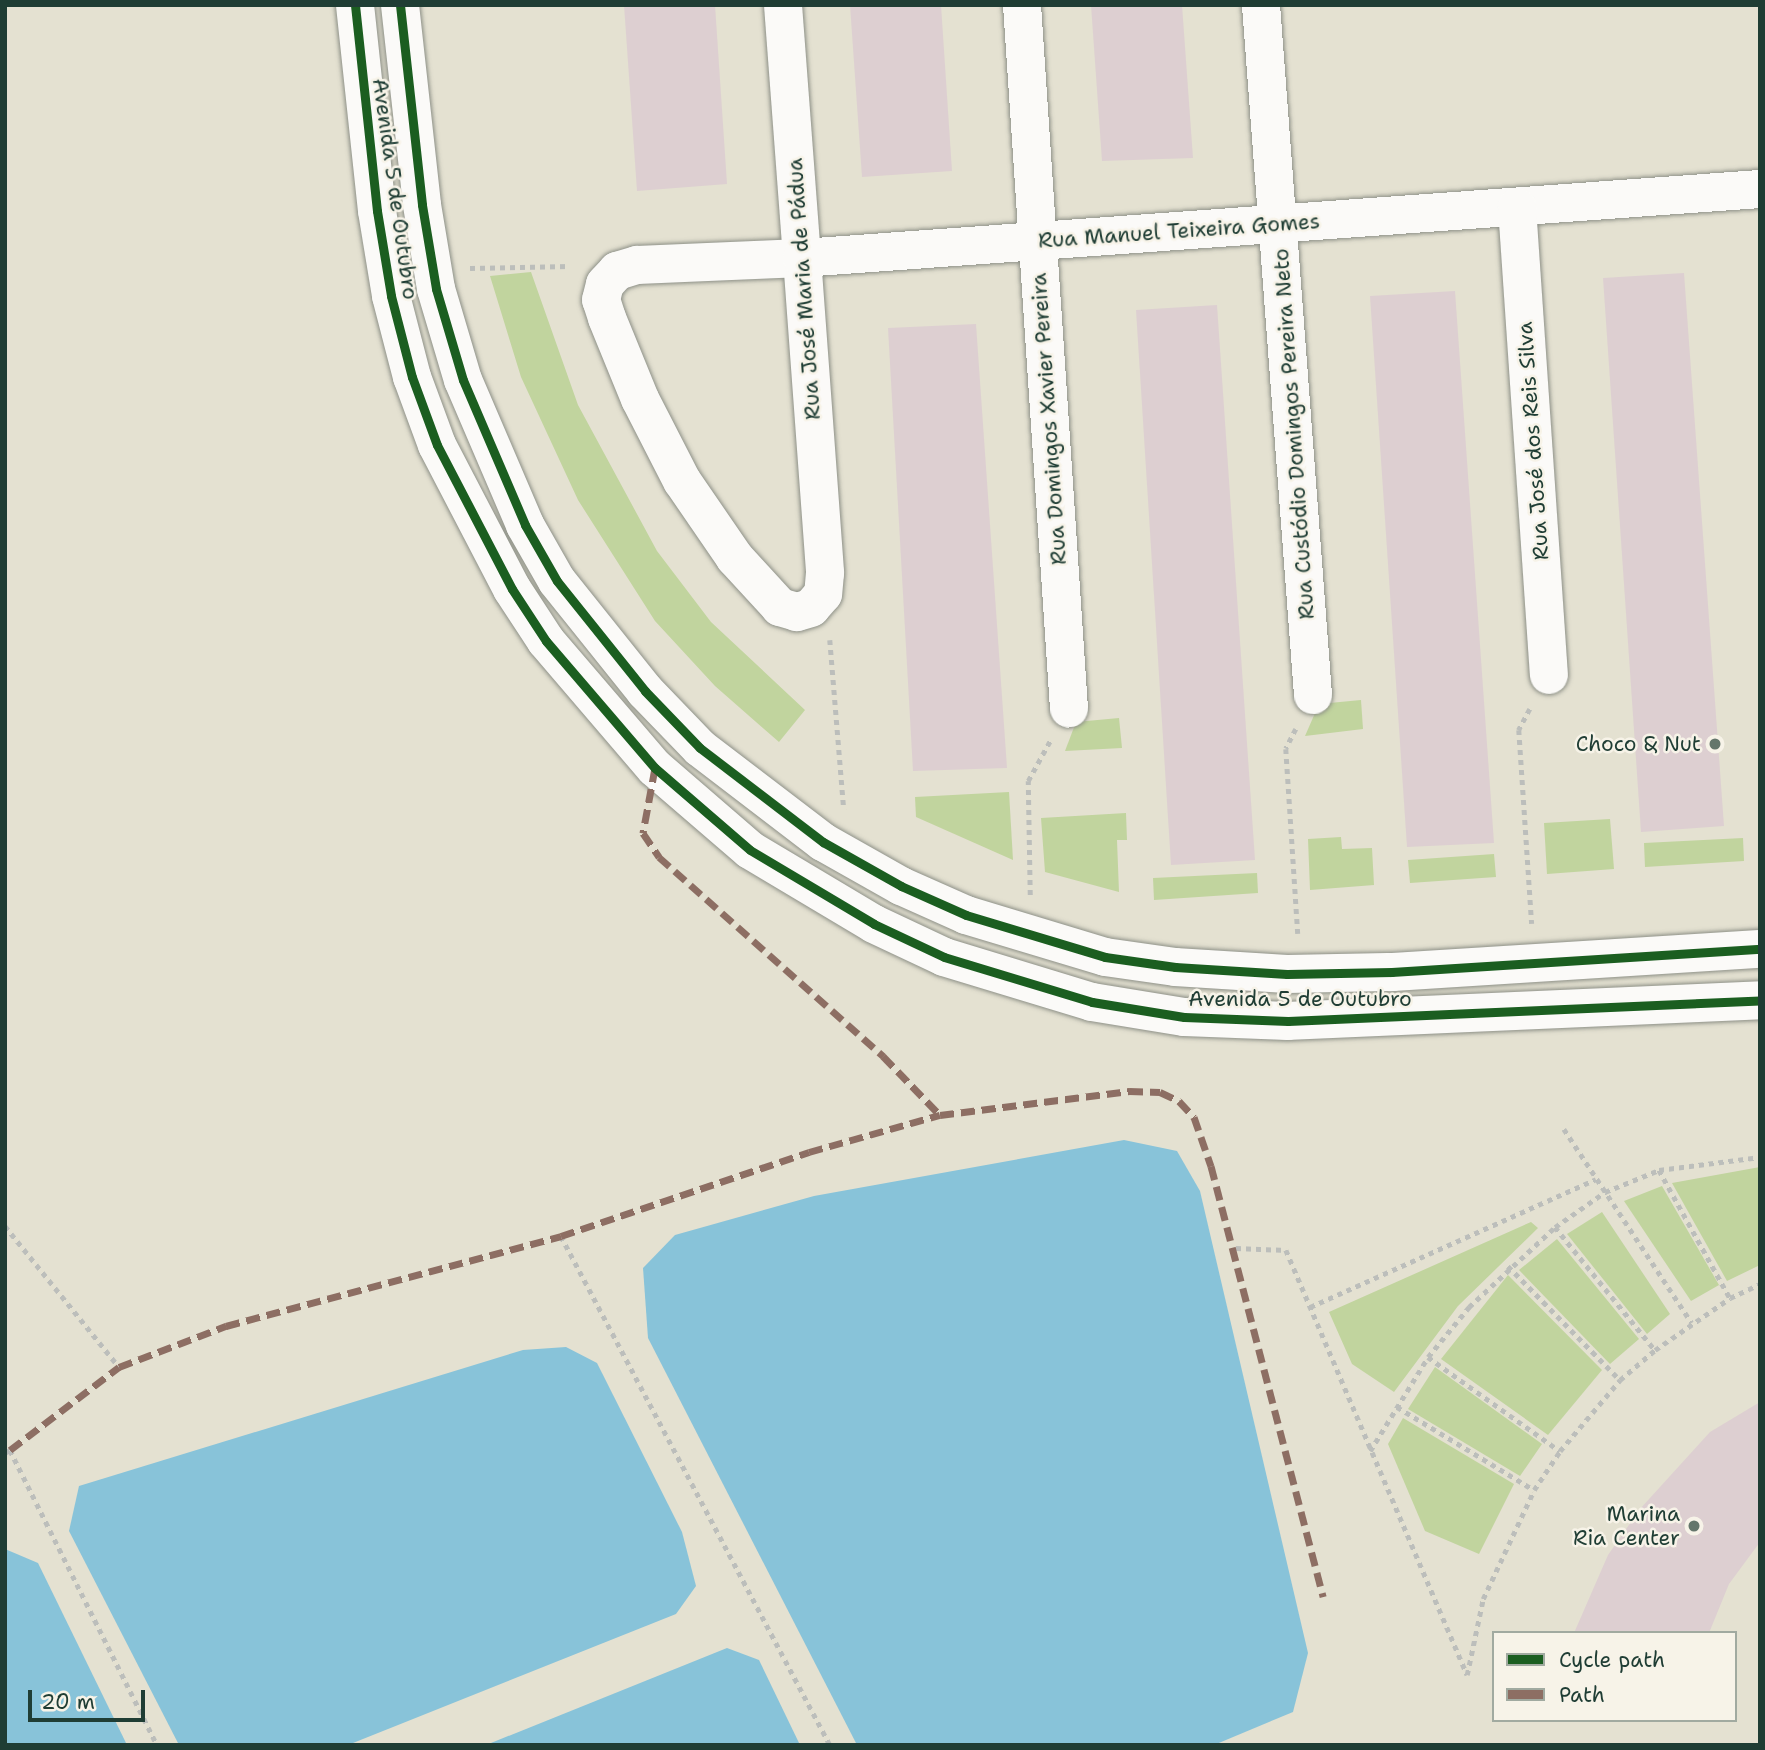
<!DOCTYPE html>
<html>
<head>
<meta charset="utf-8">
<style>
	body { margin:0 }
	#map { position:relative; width:1765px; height:1750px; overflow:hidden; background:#e4e1d1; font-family:"Shantell Sans",sans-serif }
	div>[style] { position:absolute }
	.green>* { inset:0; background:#c1d49e }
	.water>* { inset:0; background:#88c3d9 }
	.building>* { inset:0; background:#ddcfd1 }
	.path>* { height:4.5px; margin-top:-2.25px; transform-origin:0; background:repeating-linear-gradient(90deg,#bcbebb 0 5px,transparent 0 10px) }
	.roads { filter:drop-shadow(0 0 2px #8d9087) drop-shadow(0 0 2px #8d9087) }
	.street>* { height:38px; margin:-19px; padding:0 19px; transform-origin:19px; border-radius:19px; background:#fbfaf8 }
	.secondary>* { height:38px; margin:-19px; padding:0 19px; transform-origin:19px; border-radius:19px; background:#fbfaf8 }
	.quiet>* { height:7px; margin-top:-3.5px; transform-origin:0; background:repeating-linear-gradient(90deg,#8d6e63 0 14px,transparent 0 21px) }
	.cycleway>* { height:9px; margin:-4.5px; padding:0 4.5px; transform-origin:4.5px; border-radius:4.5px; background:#1b5e20 }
	.dots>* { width:19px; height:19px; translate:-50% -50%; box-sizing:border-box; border:4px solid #f7f3e8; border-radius:50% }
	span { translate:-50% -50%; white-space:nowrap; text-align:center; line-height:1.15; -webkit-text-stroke:5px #f7f3e8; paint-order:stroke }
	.street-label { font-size:21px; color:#1f3d34 }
	.poi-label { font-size:21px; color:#1f3d34 }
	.right { translate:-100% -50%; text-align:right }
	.frame { position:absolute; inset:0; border:7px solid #1f3d34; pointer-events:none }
	.legend { position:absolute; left:1492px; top:1631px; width:245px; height:91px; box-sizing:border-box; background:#f7f3e8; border:2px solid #a1aaa0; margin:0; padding:9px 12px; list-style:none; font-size:21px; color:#1f3d34 }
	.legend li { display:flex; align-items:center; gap:14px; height:35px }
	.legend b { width:35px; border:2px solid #a1aaa0 }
	.scale { position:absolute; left:28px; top:1690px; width:117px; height:32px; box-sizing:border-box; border:4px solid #1f3d34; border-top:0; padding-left:9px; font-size:21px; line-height:24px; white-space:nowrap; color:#1f3d34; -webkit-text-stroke:5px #f7f3e8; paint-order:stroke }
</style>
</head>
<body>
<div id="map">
	<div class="green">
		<div style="clip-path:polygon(531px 272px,578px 405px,657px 551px,711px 622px,805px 710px,779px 742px,715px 686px,655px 621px,578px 500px,521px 377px,490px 276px)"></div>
		<div style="clip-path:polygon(1361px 700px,1363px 729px,1305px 736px,1319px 704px)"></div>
		<div style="clip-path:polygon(1119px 718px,1122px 748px,1065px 751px,1076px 722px)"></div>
		<div style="clip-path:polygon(1009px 792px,1013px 860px,916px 817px,915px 797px)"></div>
		<div style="clip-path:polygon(1126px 813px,1127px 840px,1117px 840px,1119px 892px,1045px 872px,1041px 818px)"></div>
		<div style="clip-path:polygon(1610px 819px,1614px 869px,1547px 874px,1544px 823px)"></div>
		<div style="clip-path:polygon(1341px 837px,1342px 849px,1372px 848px,1374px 885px,1310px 890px,1308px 839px)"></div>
		<div style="clip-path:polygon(1743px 838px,1744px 861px,1645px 867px,1644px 843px)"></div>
		<div style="clip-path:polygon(1494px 854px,1496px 877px,1410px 883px,1408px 860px)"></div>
		<div style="clip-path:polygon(1257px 873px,1258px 893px,1154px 900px,1153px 878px)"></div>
		<div style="clip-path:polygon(1760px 1167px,1760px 1265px,1727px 1281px,1672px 1183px)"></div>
		<div style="clip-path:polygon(1662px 1186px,1719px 1285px,1691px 1301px,1624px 1201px)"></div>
		<div style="clip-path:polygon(1602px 1212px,1670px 1314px,1647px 1334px,1567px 1234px)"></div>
		<div style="clip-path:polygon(1531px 1222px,1538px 1228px,1458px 1306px,1394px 1392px,1352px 1364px,1329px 1312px)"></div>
		<div style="clip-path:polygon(1557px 1239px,1639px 1339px,1610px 1364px,1519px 1270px)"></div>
		<div style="clip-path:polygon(1508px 1275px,1602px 1370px,1548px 1435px,1441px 1359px)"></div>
		<div style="clip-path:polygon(1435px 1367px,1542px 1444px,1520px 1476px,1408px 1409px)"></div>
		<div style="clip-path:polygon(1403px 1418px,1514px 1484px,1479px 1554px,1425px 1531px,1388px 1444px)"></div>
	</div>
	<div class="water">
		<div style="clip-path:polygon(1124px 1140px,1177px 1151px,1200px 1191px,1308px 1653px,1293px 1712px,1214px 1745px,857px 1745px,648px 1338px,643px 1268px,675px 1235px,814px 1196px)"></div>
		<div style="clip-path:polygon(566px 1347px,597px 1363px,682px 1532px,696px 1586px,676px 1614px,348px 1745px,179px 1745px,69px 1531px,79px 1486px,523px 1350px)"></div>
		<div style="clip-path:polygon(5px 1549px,38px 1563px,127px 1745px,5px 1745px)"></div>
		<div style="clip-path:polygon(727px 1648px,759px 1660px,800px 1745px,486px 1745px)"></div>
	</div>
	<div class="building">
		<div style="clip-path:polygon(624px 5px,715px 5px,727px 184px,637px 191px)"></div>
		<div style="clip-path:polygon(850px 5px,941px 5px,952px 171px,862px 177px)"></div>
		<div style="clip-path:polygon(1091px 5px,1182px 5px,1193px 158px,1102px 161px)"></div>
		<div style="clip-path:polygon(1684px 273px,1724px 826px,1641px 832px,1603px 278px)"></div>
		<div style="clip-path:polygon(1455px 291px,1494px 843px,1407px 847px,1370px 296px)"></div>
		<div style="clip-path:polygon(1217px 305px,1255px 860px,1171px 865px,1136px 310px)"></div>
		<div style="clip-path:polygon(976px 324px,1007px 768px,913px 771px,888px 328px)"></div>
		<div style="clip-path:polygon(1760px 1402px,1760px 1542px,1729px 1584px,1709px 1633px,1574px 1633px,1608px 1555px,1640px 1509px,1710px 1432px)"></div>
	</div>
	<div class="path">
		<div style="left:470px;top:268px;width:100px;rotate:-1.1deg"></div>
		<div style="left:830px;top:640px;width:170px;rotate:85.3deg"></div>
		<div style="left:1530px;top:709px;width:24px;rotate:118deg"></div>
		<div style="left:1519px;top:730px;width:194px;rotate:86.2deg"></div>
		<div style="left:1296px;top:729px;width:22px;rotate:117deg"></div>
		<div style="left:1286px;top:749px;width:185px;rotate:86.3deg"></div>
		<div style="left:1030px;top:895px;width:114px;rotate:-91deg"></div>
		<div style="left:1028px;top:781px;width:46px;rotate:-61.2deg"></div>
		<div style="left:1564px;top:1129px;width:232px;rotate:56.6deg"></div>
		<div style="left:1659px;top:1170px;width:146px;rotate:61deg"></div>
		<div style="left:5px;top:1226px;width:181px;rotate:51deg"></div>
		<div style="left:1555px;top:1227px;width:159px;rotate:50.9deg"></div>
		<div style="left:561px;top:1236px;width:576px;rotate:62.14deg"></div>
		<div style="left:1236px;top:1248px;width:50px;rotate:2.3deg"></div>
		<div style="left:1286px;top:1250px;width:462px;rotate:66.9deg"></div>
		<div style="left:1467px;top:1675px;width:78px;rotate:-78.1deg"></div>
		<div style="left:1483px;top:1599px;width:120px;rotate:-64.9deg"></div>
		<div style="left:1534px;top:1490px;width:47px;rotate:-56.3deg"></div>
		<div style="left:1560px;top:1451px;width:93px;rotate:-49.8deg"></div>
		<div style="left:1620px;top:1380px;width:46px;rotate:-40.6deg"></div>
		<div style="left:1655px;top:1350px;width:91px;rotate:-34.7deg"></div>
		<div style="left:1730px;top:1298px;width:33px;rotate:-25deg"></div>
		<div style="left:1508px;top:1266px;width:160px;rotate:45.5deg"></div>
		<div style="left:1310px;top:1307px;width:313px;rotate:-24.1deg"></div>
		<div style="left:1428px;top:1357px;width:162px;rotate:35.5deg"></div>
		<div style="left:1397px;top:1407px;width:160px;rotate:31.2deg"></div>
		<div style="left:1370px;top:1451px;width:110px;rotate:-58.3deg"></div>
		<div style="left:1428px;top:1357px;width:65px;rotate:-50.6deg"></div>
		<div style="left:1469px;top:1307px;width:117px;rotate:-42.9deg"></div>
		<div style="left:1555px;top:1227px;width:61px;rotate:-35deg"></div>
		<div style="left:1605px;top:1192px;width:58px;rotate:-22.2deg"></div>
		<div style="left:1659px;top:1170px;width:102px;rotate:-7.3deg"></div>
		<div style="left:5px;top:1453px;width:6px;rotate:-31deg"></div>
		<div style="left:10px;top:1450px;width:330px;rotate:63.5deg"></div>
	</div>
	<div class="roads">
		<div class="street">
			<div style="left:783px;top:5px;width:254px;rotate:85.7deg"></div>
			<div style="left:802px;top:258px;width:316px;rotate:85.8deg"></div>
			<div style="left:825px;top:573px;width:21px;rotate:95deg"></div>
			<div style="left:823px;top:594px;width:18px;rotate:131deg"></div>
			<div style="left:811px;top:608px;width:15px;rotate:164deg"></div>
			<div style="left:797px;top:612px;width:18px;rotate:-164deg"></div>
			<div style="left:780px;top:607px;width:67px;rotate:-132.6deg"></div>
			<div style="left:735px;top:558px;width:93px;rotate:-124.5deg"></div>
			<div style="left:682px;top:481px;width:92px;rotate:-117.1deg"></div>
			<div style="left:640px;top:399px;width:87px;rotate:-112.2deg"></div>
			<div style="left:607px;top:318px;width:19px;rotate:-108deg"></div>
			<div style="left:601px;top:300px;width:16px;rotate:-76deg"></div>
			<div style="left:605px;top:284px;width:18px;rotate:-47deg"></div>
			<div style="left:617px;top:271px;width:21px;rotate:-17deg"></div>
			<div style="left:637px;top:265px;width:165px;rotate:-2.4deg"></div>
			<div style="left:802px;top:258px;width:960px;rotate:-4.12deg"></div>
			<div style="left:1022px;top:5px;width:705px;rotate:86.18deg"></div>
			<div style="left:1261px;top:5px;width:692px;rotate:85.69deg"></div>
			<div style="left:1517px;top:207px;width:469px;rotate:86.1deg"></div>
		</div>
		<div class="secondary">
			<div style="left:355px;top:5px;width:207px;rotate:83.9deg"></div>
			<div style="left:377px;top:211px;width:86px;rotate:80.6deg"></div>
			<div style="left:391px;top:296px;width:84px;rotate:75.5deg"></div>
			<div style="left:412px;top:377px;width:72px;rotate:69.8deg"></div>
			<div style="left:437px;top:445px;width:162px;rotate:62.5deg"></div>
			<div style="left:512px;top:589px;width:62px;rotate:56.8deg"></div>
			<div style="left:546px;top:641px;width:167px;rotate:49.4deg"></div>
			<div style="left:655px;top:768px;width:125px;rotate:40.8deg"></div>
			<div style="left:750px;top:850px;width:144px;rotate:30.8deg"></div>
			<div style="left:874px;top:924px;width:77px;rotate:25.2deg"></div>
			<div style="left:944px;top:957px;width:155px;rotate:16.9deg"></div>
			<div style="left:1092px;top:1002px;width:93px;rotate:9.3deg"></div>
			<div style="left:1184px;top:1017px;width:104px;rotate:2.2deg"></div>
			<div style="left:1288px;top:1021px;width:472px;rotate:-2.5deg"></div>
			<div style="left:400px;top:5px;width:201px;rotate:83.7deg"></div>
			<div style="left:422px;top:205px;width:85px;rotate:80.5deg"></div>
			<div style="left:436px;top:289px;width:95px;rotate:73.5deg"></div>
			<div style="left:463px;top:380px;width:158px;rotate:66.8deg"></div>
			<div style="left:525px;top:525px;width:64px;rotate:60.3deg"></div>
			<div style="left:557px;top:581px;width:141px;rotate:51.3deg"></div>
			<div style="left:645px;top:691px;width:79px;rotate:46deg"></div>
			<div style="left:700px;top:748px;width:155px;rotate:37.4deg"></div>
			<div style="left:823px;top:842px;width:90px;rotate:29.4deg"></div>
			<div style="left:901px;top:886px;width:71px;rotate:24deg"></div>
			<div style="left:966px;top:915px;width:145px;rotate:16.8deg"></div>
			<div style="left:1105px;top:957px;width:71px;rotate:8.1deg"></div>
			<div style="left:1175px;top:967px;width:112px;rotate:3.6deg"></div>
			<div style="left:1287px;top:974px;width:105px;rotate:-1.1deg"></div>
			<div style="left:1392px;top:972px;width:369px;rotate:-3.6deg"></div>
		</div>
	</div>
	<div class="quiet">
		<div style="left:655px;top:768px;width:66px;rotate:100.5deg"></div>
		<div style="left:643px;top:833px;width:29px;rotate:56deg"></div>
		<div style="left:659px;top:857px;width:300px;rotate:41.6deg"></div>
		<div style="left:883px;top:1056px;width:82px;rotate:46deg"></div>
		<div style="left:10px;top:1450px;width:137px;rotate:-37.3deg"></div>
		<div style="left:119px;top:1367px;width:115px;rotate:-21deg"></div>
		<div style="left:226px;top:1326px;width:347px;rotate:-15deg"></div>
		<div style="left:561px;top:1236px;width:262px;rotate:-18.7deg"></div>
		<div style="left:809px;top:1152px;width:136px;rotate:-15.8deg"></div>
		<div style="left:940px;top:1115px;width:191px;rotate:-7.2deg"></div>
		<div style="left:1129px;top:1091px;width:31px;rotate:2deg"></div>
		<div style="left:1160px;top:1092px;width:21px;rotate:25deg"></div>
		<div style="left:1179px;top:1101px;width:22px;rotate:47deg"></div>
		<div style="left:1194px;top:1117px;width:52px;rotate:70.9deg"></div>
		<div style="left:1211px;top:1166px;width:445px;rotate:75.4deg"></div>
	</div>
	<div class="cycleway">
		<div style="left:355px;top:5px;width:207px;rotate:83.9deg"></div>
		<div style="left:377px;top:211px;width:86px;rotate:80.6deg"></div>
		<div style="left:391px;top:296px;width:84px;rotate:75.5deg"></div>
		<div style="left:412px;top:377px;width:72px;rotate:69.8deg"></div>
		<div style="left:437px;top:445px;width:162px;rotate:62.5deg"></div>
		<div style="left:512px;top:589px;width:62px;rotate:56.8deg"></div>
		<div style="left:546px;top:641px;width:167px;rotate:49.4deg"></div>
		<div style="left:655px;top:768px;width:125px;rotate:40.8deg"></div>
		<div style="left:750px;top:850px;width:144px;rotate:30.8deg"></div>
		<div style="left:874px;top:924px;width:77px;rotate:25.2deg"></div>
		<div style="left:944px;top:957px;width:155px;rotate:16.9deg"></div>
		<div style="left:1092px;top:1002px;width:93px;rotate:9.3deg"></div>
		<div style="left:1184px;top:1017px;width:104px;rotate:2.2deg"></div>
		<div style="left:1288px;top:1021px;width:472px;rotate:-2.5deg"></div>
		<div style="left:400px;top:5px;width:201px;rotate:83.7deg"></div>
		<div style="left:422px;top:205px;width:85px;rotate:80.5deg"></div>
		<div style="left:436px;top:289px;width:95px;rotate:73.5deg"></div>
		<div style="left:463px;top:380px;width:158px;rotate:66.8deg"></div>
		<div style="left:525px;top:525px;width:64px;rotate:60.3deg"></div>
		<div style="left:557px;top:581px;width:141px;rotate:51.3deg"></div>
		<div style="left:645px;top:691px;width:79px;rotate:46deg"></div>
		<div style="left:700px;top:748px;width:155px;rotate:37.4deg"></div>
		<div style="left:823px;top:842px;width:90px;rotate:29.4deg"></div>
		<div style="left:901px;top:886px;width:71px;rotate:24deg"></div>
		<div style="left:966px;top:915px;width:145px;rotate:16.8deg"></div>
		<div style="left:1105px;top:957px;width:71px;rotate:8.1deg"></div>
		<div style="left:1175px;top:967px;width:112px;rotate:3.6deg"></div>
		<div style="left:1287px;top:974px;width:105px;rotate:-1.1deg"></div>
		<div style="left:1392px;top:972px;width:369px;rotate:-3.6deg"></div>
	</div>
	<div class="dots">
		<div style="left:1715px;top:744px;background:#64766b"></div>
		<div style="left:1694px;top:1526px;background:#64766b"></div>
	</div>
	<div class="street-label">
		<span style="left:395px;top:189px;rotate:82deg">Avenida 5 de Outubro</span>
		<span style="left:1179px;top:231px;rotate:-4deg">Rua Manuel Teixeira Gomes</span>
		<span style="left:804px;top:289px;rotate:-94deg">Rua José Maria de Pádua</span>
		<span style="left:1049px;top:419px;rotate:-94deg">Rua Domingos Xavier Pereira</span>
		<span style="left:1294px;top:434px;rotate:-94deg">Rua Custódio Domingos Pereira Neto</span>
		<span style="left:1533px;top:441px;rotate:-94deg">Rua José dos Reis Silva</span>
		<span style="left:1300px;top:999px">Avenida 5 de Outubro</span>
	</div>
	<div class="poi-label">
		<span class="right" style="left:1701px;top:744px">Choco &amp; Nut</span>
		<span class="right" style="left:1680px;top:1526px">Marina<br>Ria Center</span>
	</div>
	<div class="frame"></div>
	<ul class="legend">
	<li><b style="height:9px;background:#1b5e20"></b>Cycle path</li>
	<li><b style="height:9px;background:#8d6e63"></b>Path</li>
	</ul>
	<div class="scale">20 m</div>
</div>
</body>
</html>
